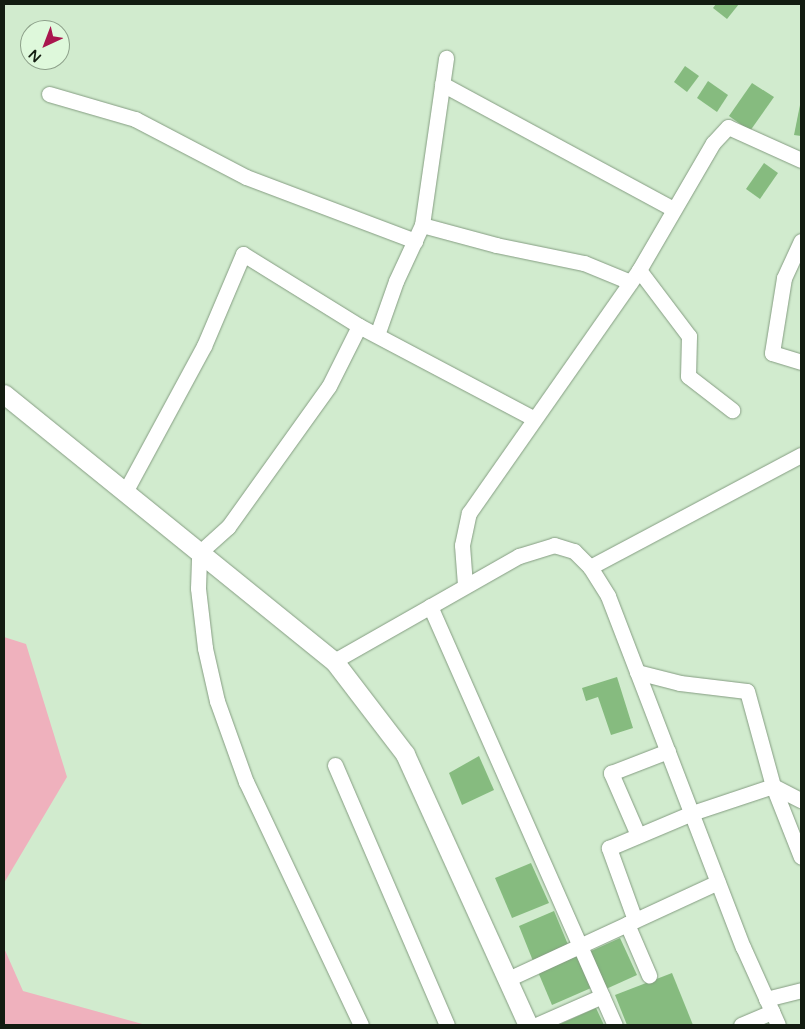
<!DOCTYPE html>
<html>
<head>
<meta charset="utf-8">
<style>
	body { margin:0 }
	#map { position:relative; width:805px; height:1029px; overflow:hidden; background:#d1ebce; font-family:"Varela Round",sans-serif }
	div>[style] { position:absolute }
	.green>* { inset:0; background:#efb1bd }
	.building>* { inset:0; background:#86bb7f }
	.roads { filter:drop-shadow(0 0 1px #859d82) drop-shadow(0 0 1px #859d82) }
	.minor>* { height:15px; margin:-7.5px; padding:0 7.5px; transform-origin:7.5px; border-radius:7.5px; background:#fff }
	.tertiary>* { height:19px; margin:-9.5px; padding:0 9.5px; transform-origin:9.5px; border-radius:9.5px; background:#fff }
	span { translate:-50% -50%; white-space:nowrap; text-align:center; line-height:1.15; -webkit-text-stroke:5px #def8db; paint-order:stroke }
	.frame { position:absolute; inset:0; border:5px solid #131c11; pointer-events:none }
	.north { position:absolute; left:20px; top:20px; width:50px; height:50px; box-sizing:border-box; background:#def8db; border:1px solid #8da08a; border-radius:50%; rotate:223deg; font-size:14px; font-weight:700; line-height:20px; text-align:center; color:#131c11 }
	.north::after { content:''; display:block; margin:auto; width:18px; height:22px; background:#a9164e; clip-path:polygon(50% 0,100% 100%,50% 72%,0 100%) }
</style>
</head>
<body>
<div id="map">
	<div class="green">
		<div style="clip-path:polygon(4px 637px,26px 644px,67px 777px,4px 883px)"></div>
		<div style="clip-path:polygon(4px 948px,23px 991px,146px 1025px,4px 1025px)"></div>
	</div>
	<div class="building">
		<div style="clip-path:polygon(716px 4px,739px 4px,727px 19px,713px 8px)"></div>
		<div style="clip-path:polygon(685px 66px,699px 76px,687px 92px,674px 82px)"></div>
		<div style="clip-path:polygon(708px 81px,728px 95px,717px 112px,697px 98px)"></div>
		<div style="clip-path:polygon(752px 83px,774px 97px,750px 131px,729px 116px)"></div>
		<div style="clip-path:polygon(800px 105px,801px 105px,801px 136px,794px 135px)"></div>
		<div style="clip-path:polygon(764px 163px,778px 173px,760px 199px,746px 189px)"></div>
		<div style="clip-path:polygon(617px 677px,633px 728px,611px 735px,598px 697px,586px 701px,582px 688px)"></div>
		<div style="clip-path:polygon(479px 756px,494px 790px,462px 805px,449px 773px)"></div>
		<div style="clip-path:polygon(531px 863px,549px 903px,512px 918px,495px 878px)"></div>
		<div style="clip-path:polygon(554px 911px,569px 947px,533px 961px,519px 926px)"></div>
		<div style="clip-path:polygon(620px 938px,637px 975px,606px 989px,589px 952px)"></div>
		<div style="clip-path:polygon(576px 955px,591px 988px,552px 1005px,538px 972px)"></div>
		<div style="clip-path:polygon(672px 973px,693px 1025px,627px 1025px,615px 995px)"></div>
		<div style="clip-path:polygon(596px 1008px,604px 1025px,558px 1025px)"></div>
	</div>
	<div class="roads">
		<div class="minor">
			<div style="left:442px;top:84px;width:263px;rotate:28.4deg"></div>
			<div style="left:49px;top:94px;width:90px;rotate:16.2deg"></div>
			<div style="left:135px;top:119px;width:125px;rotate:27.6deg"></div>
			<div style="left:246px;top:177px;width:181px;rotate:20.7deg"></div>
			<div style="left:422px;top:225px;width:77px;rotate:15.1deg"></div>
			<div style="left:496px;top:245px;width:90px;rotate:11.6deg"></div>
			<div style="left:584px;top:263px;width:50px;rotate:22.4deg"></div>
			<div style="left:801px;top:241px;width:41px;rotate:114.7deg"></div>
			<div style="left:784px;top:278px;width:76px;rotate:99.1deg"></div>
			<div style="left:772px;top:353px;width:30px;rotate:17deg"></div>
			<div style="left:639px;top:270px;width:83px;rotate:52.9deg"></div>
			<div style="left:689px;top:336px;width:40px;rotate:91.4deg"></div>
			<div style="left:688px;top:376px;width:56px;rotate:37.7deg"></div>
			<div style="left:377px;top:335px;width:57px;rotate:-70.6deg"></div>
			<div style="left:396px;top:281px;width:62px;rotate:-65.1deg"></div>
			<div style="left:422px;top:225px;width:169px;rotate:-81.8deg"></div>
			<div style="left:125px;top:492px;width:166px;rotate:-61.6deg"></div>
			<div style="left:204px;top:346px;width:100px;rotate:-67deg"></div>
			<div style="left:243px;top:254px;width:137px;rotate:31.8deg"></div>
			<div style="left:590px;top:567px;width:239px;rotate:-28deg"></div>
			<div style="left:465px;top:585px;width:40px;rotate:-94.3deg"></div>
			<div style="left:462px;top:545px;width:33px;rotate:-78deg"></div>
			<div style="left:469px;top:513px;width:297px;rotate:-55deg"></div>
			<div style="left:639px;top:270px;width:147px;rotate:-59.8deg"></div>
			<div style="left:713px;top:143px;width:22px;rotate:-47deg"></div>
			<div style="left:728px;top:127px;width:80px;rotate:24.3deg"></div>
			<div style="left:430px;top:606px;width:458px;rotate:66.2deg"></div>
			<div style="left:334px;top:661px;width:213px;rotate:-29.6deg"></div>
			<div style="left:519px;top:556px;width:37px;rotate:-17deg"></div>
			<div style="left:554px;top:545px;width:21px;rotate:17deg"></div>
			<div style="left:574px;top:551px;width:23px;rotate:45deg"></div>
			<div style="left:590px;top:567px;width:34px;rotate:58deg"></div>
			<div style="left:608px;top:596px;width:376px;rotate:69deg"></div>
			<div style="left:743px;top:947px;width:85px;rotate:65.8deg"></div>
			<div style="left:637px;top:672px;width:44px;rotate:14.3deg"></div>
			<div style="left:680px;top:683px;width:67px;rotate:6.8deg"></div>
			<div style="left:747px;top:691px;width:98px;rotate:74.7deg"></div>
			<div style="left:773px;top:786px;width:76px;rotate:68.5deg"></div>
			<div style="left:335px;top:765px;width:283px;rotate:66.7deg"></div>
			<div style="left:638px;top:835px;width:68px;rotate:-113.5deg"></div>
			<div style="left:611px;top:773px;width:61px;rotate:-21.1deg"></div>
			<div style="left:635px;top:920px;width:77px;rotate:-109.9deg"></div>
			<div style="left:609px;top:848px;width:90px;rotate:-22.9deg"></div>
			<div style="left:692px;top:813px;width:85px;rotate:-18.4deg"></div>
			<div style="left:773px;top:786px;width:31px;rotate:27deg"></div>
			<div style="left:627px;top:924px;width:56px;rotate:66.7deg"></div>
			<div style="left:508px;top:979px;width:231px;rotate:-24.8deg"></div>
			<div style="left:766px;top:999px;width:36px;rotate:-14deg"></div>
			<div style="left:361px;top:1025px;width:269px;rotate:-115.3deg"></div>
			<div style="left:246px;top:782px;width:86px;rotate:-109.7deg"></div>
			<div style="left:217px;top:701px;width:54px;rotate:-102.8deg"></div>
			<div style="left:205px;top:648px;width:60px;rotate:-96.7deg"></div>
			<div style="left:198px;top:588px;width:35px;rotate:-88deg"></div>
			<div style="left:199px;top:553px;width:39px;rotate:-42deg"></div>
			<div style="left:228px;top:527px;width:173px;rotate:-54.4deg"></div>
			<div style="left:329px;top:386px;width:67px;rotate:-63.4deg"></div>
			<div style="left:359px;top:326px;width:197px;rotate:27.9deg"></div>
			<div style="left:536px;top:1025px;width:72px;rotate:-23.7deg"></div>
			<div style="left:741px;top:1025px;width:34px;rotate:-23deg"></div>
		</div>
		<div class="tertiary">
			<div style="left:4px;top:394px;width:424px;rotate:39deg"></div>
			<div style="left:334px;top:661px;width:117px;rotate:52.6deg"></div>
			<div style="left:405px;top:754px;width:298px;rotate:65.6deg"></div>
		</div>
	</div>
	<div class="frame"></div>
	<div class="north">N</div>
</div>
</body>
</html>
